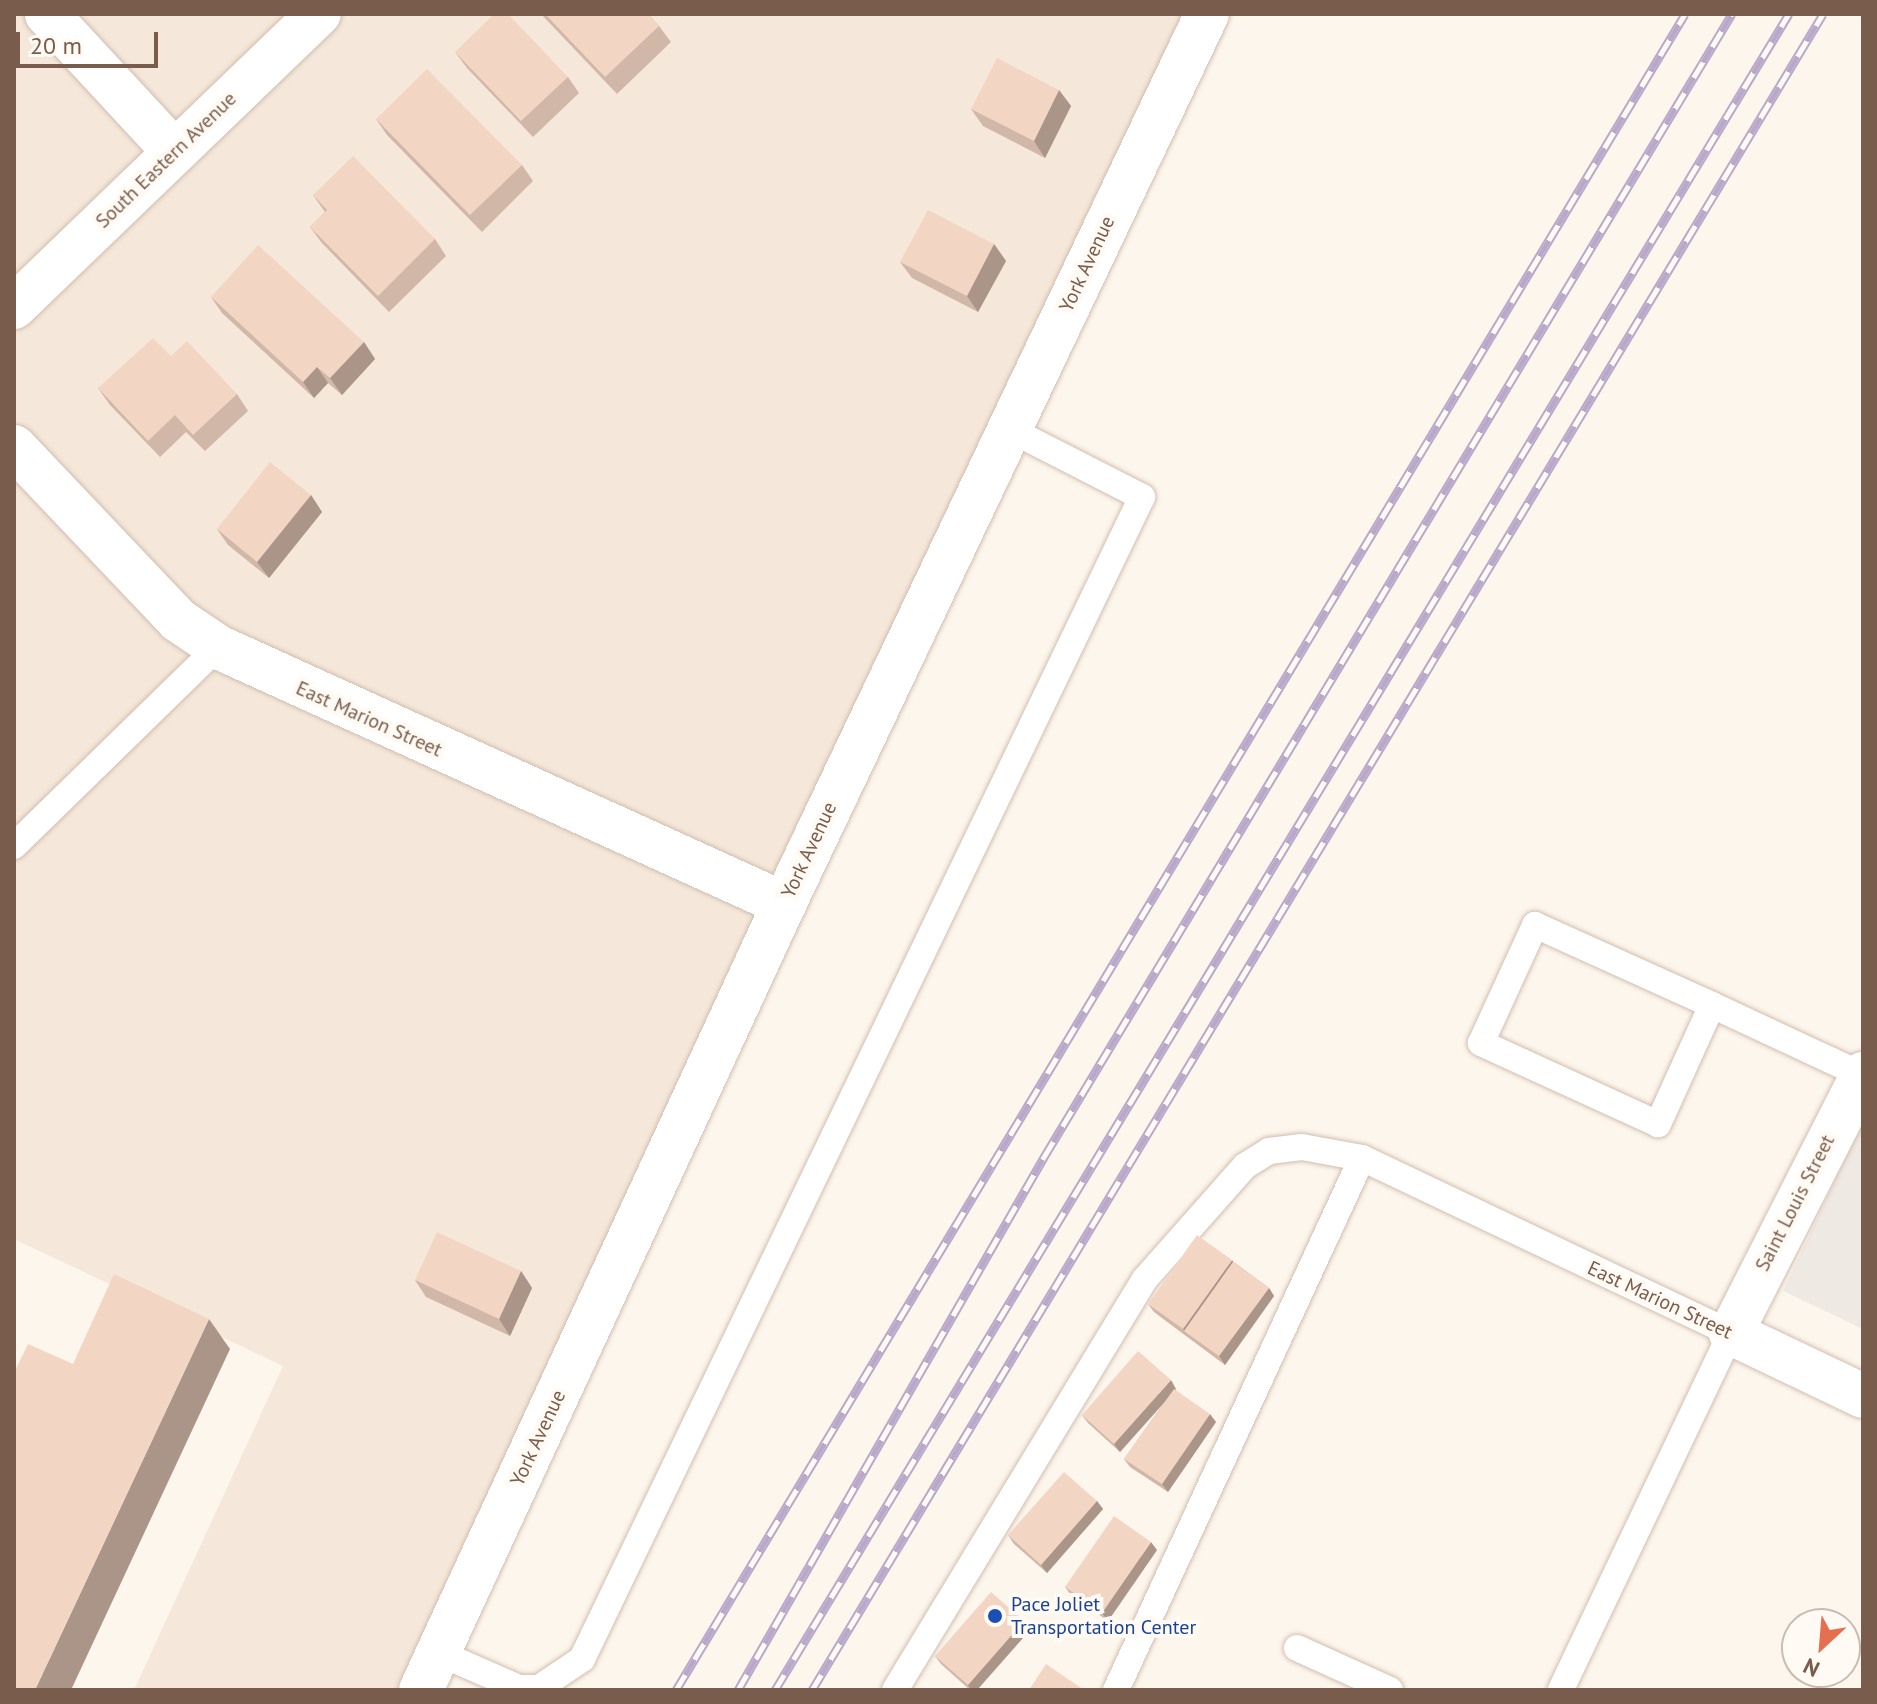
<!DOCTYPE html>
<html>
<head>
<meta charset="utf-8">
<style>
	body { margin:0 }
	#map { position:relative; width:1877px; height:1704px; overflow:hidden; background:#fdf6ec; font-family:"PT Sans",sans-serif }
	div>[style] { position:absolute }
	.residential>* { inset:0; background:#f5e8da }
	.industrial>* { inset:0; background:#efe9e4 }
	.roads { filter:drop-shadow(0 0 2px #d1beb0) drop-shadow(0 0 2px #d1beb0) }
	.lane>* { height:26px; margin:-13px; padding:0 13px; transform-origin:13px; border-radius:13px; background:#fff }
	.street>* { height:44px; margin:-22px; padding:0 22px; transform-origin:22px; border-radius:22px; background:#fff }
	.rail>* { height:9px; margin-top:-4.5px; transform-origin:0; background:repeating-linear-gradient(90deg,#fffaf3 0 18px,#b9a8c9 0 36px); box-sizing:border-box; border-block:2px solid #b9a8c9 }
	.wall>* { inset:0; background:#d1b7a8 }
	.shaded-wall>* { inset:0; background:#aa9588 }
	.building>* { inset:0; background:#f3d5c3 }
	.dots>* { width:22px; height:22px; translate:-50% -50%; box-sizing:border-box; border:4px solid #fffaf3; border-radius:50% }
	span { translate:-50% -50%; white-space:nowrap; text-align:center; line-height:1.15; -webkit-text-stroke:8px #fffaf3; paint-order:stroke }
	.street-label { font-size:20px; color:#7a5c4d }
	.transit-label { font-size:20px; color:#164399 }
	.left { translate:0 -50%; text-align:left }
	.frame { position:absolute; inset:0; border:16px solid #7a5c4d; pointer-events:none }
	.north { position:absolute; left:1781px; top:1608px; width:80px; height:80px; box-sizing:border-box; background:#fffaf3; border:2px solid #cabbb1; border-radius:50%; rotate:206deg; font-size:22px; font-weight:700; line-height:32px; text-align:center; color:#7a5c4d }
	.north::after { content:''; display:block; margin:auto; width:28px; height:36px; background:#e76f51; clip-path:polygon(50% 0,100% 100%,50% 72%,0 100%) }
	.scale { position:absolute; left:16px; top:32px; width:142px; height:36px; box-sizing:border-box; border:4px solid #7a5c4d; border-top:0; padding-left:10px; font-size:24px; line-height:28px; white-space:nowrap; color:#7a5c4d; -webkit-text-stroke:6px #fffaf3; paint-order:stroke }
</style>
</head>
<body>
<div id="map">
	<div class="residential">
		<div style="clip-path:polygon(14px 14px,1185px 14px,415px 1690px,134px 1690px,283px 1366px,14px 1239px)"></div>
	</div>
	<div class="industrial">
		<div style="clip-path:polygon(1863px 1121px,1863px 1329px,1783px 1291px)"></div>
	</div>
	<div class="roads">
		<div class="lane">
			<div style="left:14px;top:846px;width:285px;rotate:-44.3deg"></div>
			<div style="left:1712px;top:1005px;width:131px;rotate:114.4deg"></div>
			<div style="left:1658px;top:1124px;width:195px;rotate:-155.4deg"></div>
			<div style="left:1481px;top:1043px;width:130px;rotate:-65.4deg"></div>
			<div style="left:1535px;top:925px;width:194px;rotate:24.3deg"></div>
			<div style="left:1712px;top:1005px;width:130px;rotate:25deg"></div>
			<div style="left:1830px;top:1060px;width:35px;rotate:25deg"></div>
			<div style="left:1297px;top:1648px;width:102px;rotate:24.3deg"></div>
			<div style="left:439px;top:1653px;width:87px;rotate:23.6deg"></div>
			<div style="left:519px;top:1688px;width:20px"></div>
			<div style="left:539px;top:1688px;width:52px;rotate:-34deg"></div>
			<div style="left:582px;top:1659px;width:1290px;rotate:-64.27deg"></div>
			<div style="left:1142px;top:497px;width:149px;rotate:-152.9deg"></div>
			<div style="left:895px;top:1690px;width:481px;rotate:-58.7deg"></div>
			<div style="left:1145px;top:1279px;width:151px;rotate:-48.5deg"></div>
			<div style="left:1245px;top:1166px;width:28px;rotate:-32deg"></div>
			<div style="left:1269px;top:1151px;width:33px;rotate:-7deg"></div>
			<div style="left:1302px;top:1147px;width:61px;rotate:10.4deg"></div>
			<div style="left:1362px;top:1158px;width:408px;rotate:25.4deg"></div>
			<div style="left:1731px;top:1333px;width:395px;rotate:115.5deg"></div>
			<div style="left:1116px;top:1690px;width:586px;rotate:-65.18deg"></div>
		</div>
		<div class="street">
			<div style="left:47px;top:14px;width:187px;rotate:47.2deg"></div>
			<div style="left:14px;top:307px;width:423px;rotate:-43.9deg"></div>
			<div style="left:14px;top:447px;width:238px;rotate:46.5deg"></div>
			<div style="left:178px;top:620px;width:48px;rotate:34deg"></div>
			<div style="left:218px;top:647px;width:622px;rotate:24.42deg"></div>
			<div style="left:1863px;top:1074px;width:291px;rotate:117deg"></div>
			<div style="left:1731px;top:1333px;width:146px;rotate:25.5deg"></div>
			<div style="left:421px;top:1690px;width:866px;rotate:-65.21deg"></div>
			<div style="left:784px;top:904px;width:985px;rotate:-64.58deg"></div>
		</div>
	</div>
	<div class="rail">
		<div style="left:676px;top:1690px;width:1956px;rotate:-58.95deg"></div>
		<div style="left:738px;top:1690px;width:615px;rotate:-60.14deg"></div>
		<div style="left:1044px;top:1157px;width:1334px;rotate:-58.96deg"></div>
		<div style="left:775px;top:1690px;width:1959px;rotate:-58.83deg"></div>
		<div style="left:812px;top:1690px;width:1957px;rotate:-58.9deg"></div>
	</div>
	<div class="wall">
		<div style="clip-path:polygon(541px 14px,648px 14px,659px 26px,671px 42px,617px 94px)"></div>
		<div style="clip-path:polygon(455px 52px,568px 77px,579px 93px,533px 137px,467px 68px)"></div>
		<div style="clip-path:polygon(1059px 90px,1071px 106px,1045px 158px,983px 126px,971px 109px)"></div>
		<div style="clip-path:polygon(376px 119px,522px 165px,533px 181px,482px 232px,387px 135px)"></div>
		<div style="clip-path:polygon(313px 195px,435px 239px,446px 256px,389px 312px,322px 243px,310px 227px,325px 212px)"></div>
		<div style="clip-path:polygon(994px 244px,1006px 261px,978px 312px,912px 278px,900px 262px)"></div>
		<div style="clip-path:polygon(211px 297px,364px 342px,375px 359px,342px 395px,328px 383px,314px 398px,222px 313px)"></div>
		<div style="clip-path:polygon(171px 356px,237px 394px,248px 411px,205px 451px,186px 432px,160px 457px,110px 405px,98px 388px)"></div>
		<div style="clip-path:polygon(311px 495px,322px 512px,269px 578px,228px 545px,217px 529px)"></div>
		<div style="clip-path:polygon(1235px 1263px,1269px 1288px,1274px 1296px,1225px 1365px,1154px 1312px,1148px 1304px)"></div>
		<div style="clip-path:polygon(521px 1271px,532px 1288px,510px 1336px,426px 1297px,415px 1280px)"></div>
		<div style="clip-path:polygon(1176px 1389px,1175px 1390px,1216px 1422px,1168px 1492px,1130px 1467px,1124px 1459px,1163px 1404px,1120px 1452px,1088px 1423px,1082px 1415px)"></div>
		<div style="clip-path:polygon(1097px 1501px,1103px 1509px,1047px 1573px,1014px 1544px,1008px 1535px)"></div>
		<div style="clip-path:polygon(1157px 1550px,1108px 1621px,1071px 1595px,1065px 1587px)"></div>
		<div style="clip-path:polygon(1030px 1630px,977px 1690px,970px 1690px,941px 1664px,935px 1656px)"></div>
	</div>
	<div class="shaded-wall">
		<div style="clip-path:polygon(1059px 90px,1071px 106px,1045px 158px,1034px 141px)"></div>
		<div style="clip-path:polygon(994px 244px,1006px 261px,978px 312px,967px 296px)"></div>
		<div style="clip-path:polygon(364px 342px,375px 359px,342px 395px,330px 378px)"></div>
		<div style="clip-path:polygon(317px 367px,328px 383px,314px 398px,303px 382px)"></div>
		<div style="clip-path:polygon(311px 495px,322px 512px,269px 578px,257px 562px)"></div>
		<div style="clip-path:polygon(1232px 1260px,1238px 1269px,1184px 1331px,1189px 1338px,1183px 1329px)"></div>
		<div style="clip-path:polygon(521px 1271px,532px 1288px,510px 1336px,499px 1319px)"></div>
		<div style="clip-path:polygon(1269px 1288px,1274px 1296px,1225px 1365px,1219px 1356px)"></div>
		<div style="clip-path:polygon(209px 1319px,230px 1349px,71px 1690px,35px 1690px)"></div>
		<div style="clip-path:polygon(1171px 1380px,1176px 1389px,1120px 1452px,1114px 1444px)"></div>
		<div style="clip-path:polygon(1210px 1414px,1216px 1422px,1168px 1492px,1162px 1484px)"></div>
		<div style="clip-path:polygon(1097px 1501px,1103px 1509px,1047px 1573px,1041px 1565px)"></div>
		<div style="clip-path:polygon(1151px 1542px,1157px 1550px,1108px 1621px,1102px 1613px)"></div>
		<div style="clip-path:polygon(1024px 1621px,1030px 1630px,977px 1690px,971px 1690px,968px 1685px)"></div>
	</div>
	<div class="building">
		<div style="clip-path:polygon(494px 14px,508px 14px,568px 77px,521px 121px,455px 52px)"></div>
		<div style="clip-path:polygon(545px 14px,648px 14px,659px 26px,605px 77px)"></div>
		<div style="clip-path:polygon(997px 58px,1059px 90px,1034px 141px,971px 109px)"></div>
		<div style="clip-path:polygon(427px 69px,522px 165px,470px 215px,376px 119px)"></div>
		<div style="clip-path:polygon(353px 156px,435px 239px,378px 296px,310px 227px,327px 210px,313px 195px)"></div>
		<div style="clip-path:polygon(928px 210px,994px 244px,967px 296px,900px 262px)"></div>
		<div style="clip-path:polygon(258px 245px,364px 342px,330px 378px,317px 367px,303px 382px,211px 297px)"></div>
		<div style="clip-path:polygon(153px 338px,171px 356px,187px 341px,237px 394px,193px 435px,175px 415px,148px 441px,98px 388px)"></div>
		<div style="clip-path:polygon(270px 462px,311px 495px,257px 562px,217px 529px)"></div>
		<div style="clip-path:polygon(437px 1232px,521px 1271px,499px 1319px,415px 1280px)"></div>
		<div style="clip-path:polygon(1197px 1235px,1232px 1260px,1183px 1329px,1148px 1304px)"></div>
		<div style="clip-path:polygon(1233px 1262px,1269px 1288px,1219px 1356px,1184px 1331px)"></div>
		<div style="clip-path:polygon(114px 1274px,209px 1319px,35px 1690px,14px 1690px,14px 1373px,28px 1344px,73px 1364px)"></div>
		<div style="clip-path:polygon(1138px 1351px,1171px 1380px,1114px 1444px,1082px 1415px)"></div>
		<div style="clip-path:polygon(1174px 1389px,1210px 1414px,1162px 1484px,1124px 1459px)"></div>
		<div style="clip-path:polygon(1064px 1472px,1097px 1501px,1041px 1565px,1008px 1535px)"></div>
		<div style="clip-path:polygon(1114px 1516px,1151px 1542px,1102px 1613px,1065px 1587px)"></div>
		<div style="clip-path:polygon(991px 1592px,1024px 1621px,968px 1685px,935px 1656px)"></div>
		<div style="clip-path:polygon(1046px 1664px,1084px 1690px,1029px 1690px)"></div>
	</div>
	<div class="dots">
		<div style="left:995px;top:1616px;background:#1a4fb4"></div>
	</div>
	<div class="street-label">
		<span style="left:166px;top:160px;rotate:-44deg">South Eastern Avenue</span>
		<span style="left:1087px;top:264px;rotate:-65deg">York Avenue</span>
		<span style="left:369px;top:719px;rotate:24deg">East Marion Street</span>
		<span style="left:809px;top:850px;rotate:-65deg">York Avenue</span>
		<span style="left:1795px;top:1203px;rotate:-63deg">Saint Louis Street</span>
		<span style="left:1660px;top:1300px;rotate:25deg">East Marion Street</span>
		<span style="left:538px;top:1438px;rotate:-65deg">York Avenue</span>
	</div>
	<div class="transit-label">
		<span class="left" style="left:1011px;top:1616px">Pace Joliet<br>Transportation Center</span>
	</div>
	<div class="frame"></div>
	<div class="north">N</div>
	<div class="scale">20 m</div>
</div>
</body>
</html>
